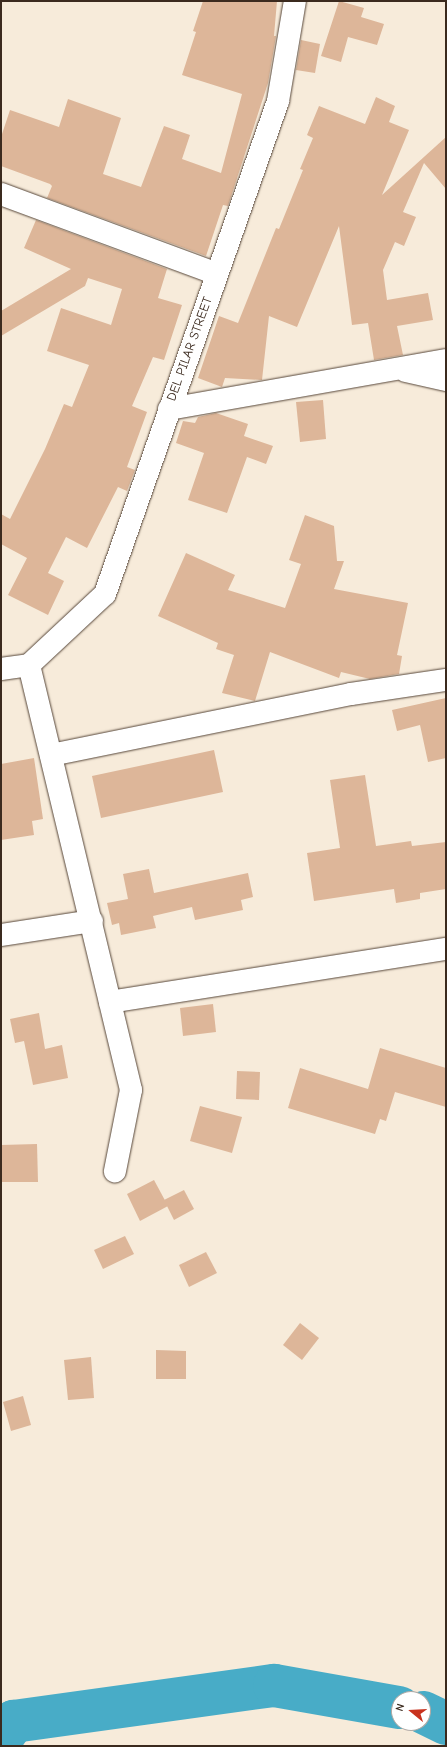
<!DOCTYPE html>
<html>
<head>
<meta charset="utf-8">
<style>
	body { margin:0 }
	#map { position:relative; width:447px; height:1747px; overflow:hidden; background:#f7ebda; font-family:"Comic Neue",sans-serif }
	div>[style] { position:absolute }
	.river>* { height:43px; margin:-21.5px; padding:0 21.5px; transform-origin:21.5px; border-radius:21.5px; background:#48acc7 }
	.building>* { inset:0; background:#ddb699 }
	.roads { filter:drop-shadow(0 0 1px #57473a) drop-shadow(0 0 1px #57473a) }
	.minor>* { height:22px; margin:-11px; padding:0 11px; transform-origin:11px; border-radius:11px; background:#fff }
	.tertiary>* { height:22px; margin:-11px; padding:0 11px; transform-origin:11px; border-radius:11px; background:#fff }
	span { translate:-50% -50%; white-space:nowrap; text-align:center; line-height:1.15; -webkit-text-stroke:3px #fff; paint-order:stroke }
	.street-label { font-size:13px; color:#3b2a1e }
	.frame { position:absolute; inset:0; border:2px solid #3b2a1e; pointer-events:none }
	.north { position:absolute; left:391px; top:1691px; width:40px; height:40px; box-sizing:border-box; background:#fff; border:1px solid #b1aaa5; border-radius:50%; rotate:288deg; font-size:11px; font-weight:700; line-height:16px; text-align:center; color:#3b2a1e }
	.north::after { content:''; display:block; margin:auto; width:14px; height:18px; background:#c8321e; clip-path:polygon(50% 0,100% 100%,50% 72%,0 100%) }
</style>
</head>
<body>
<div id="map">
	<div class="river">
		<div style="left:423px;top:1712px;width:25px;rotate:26deg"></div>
		<div style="left:1px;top:1738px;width:21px;rotate:-55deg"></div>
		<div style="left:13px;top:1721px;width:263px;rotate:-7.9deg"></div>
		<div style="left:274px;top:1685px;width:127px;rotate:10deg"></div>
	</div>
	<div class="building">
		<div style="clip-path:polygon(203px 1px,277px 1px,274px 36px,276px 36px,268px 83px,228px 206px,223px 205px,206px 256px,47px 198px,52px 186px,50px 184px,1px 166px,1px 137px,10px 110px,59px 127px,68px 99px,121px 118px,103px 174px,141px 187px,164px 126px,190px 135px,182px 159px,221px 173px,242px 94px,182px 75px,196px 32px,193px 31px)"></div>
		<div style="clip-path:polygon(339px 1px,364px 8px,361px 17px,384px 24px,377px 45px,348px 37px,341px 62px,321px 56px)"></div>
		<div style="clip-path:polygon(301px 40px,320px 44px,315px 73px,296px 70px)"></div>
		<div style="clip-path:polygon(376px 97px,395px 106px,389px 122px,409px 130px,382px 195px,446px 137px,446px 189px,424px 163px,403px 212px,416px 217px,404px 246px,395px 242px,383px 270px,387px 300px,428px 293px,433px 320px,397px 326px,403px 355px,374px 360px,368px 323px,352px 325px,339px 226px,297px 327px,269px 316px,262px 380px,225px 378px,222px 387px,198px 378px,219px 316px,238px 323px,276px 228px,279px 229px,303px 170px,300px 169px,313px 138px,307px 135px,319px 106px,365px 124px)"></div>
		<div style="clip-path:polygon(36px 220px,167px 269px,158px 298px,182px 305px,164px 360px,153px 357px,132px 406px,147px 412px,127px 467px,135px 470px,127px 491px,118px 487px,87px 548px,66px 537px,48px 573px,64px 581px,48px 615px,8px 595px,27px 558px,1px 544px,1px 514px,10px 519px,45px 449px,64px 404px,72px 407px,89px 365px,47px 351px,61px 308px,111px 325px,122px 289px,88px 278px,85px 286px,1px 336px,1px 311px,71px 269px,24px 248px)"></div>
		<div style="clip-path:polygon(323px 400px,326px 439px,300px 442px,296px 402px)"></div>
		<div style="clip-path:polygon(216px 413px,248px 424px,244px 436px,273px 446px,266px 464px,247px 457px,227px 513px,188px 500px,204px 453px,176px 443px,183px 421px,195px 423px,198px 417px)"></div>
		<div style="clip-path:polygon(305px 515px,334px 526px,337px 561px,344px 561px,334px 589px,408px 603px,397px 655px,402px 656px,399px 674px,370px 679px,341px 672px,339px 678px,270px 652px,255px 701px,222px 693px,234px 655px,216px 649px,218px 643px,158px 616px,186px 553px,235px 575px,228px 590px,285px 608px,301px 564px,289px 560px)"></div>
		<div style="clip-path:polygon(446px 698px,446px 758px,428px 762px,420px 725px,397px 731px,392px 710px)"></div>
		<div style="clip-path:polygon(214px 750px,223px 792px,101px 818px,92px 776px)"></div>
		<div style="clip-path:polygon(34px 758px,43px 819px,32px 821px,34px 835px,1px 840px,1px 764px)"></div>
		<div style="clip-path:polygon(365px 775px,376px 846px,411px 841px,412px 846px,446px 842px,446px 889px,420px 893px,420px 899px,396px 903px,394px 889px,314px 901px,307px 853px,340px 848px,330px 780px)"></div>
		<div style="clip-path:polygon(149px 869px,154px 893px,248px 873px,253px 897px,241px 900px,243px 910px,195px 920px,192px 907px,153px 916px,156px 928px,121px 935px,119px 923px,112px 925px,107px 903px,128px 899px,123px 874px)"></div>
		<div style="clip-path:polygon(213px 1004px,216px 1032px,183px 1036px,180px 1008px)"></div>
		<div style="clip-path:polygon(39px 1013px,45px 1049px,62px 1045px,68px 1078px,33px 1085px,24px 1041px,15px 1043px,10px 1019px)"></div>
		<div style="clip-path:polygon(380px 1048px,446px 1068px,446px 1107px,395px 1092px,386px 1121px,380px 1119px,375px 1134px,288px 1108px,300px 1068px,368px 1089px)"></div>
		<div style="clip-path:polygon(237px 1071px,260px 1072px,259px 1100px,236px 1099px)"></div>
		<div style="clip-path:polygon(200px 1106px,242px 1117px,232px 1153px,190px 1141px)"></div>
		<div style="clip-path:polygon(37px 1144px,38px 1182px,1px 1182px,1px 1145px)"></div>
		<div style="clip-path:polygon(154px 1180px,168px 1206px,140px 1221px,127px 1194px)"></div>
		<div style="clip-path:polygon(184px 1190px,194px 1209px,174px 1220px,164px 1200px)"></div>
		<div style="clip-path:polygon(125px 1236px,134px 1254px,103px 1269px,94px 1250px)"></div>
		<div style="clip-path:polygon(206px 1252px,217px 1273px,189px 1287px,179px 1265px)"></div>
		<div style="clip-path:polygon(300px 1323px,319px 1338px,302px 1360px,283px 1345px)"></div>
		<div style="clip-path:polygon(156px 1350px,186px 1351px,186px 1379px,156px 1379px)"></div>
		<div style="clip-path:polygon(91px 1357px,94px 1398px,68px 1400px,64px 1360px)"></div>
		<div style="clip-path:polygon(23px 1396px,31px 1425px,11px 1431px,3px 1402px)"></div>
	</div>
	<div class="roads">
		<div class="minor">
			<div style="left:1px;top:194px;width:230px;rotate:20.3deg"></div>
			<div style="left:406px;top:371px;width:41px;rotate:12.7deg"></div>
			<div style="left:169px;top:409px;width:281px;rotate:-10deg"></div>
			<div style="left:29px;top:665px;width:437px;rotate:76.5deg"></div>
			<div style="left:131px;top:1090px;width:83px;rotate:101.2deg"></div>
			<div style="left:51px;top:755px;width:306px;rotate:-11.5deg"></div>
			<div style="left:351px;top:694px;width:96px;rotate:-8.4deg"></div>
			<div style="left:1px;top:935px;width:92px;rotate:-8.7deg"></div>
			<div style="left:110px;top:1002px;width:340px;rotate:-9deg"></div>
		</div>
		<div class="tertiary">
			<div style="left:1px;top:669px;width:28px;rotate:-8deg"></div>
			<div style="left:29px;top:665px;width:104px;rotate:-43.1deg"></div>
			<div style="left:105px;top:594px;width:522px;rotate:-70.66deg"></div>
			<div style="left:278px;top:101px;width:101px;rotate:-80.4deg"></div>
		</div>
	</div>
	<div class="street-label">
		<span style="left:190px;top:349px;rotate:-70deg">DEL PILAR STREET</span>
	</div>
	<div class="frame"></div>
	<div class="north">N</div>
</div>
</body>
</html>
